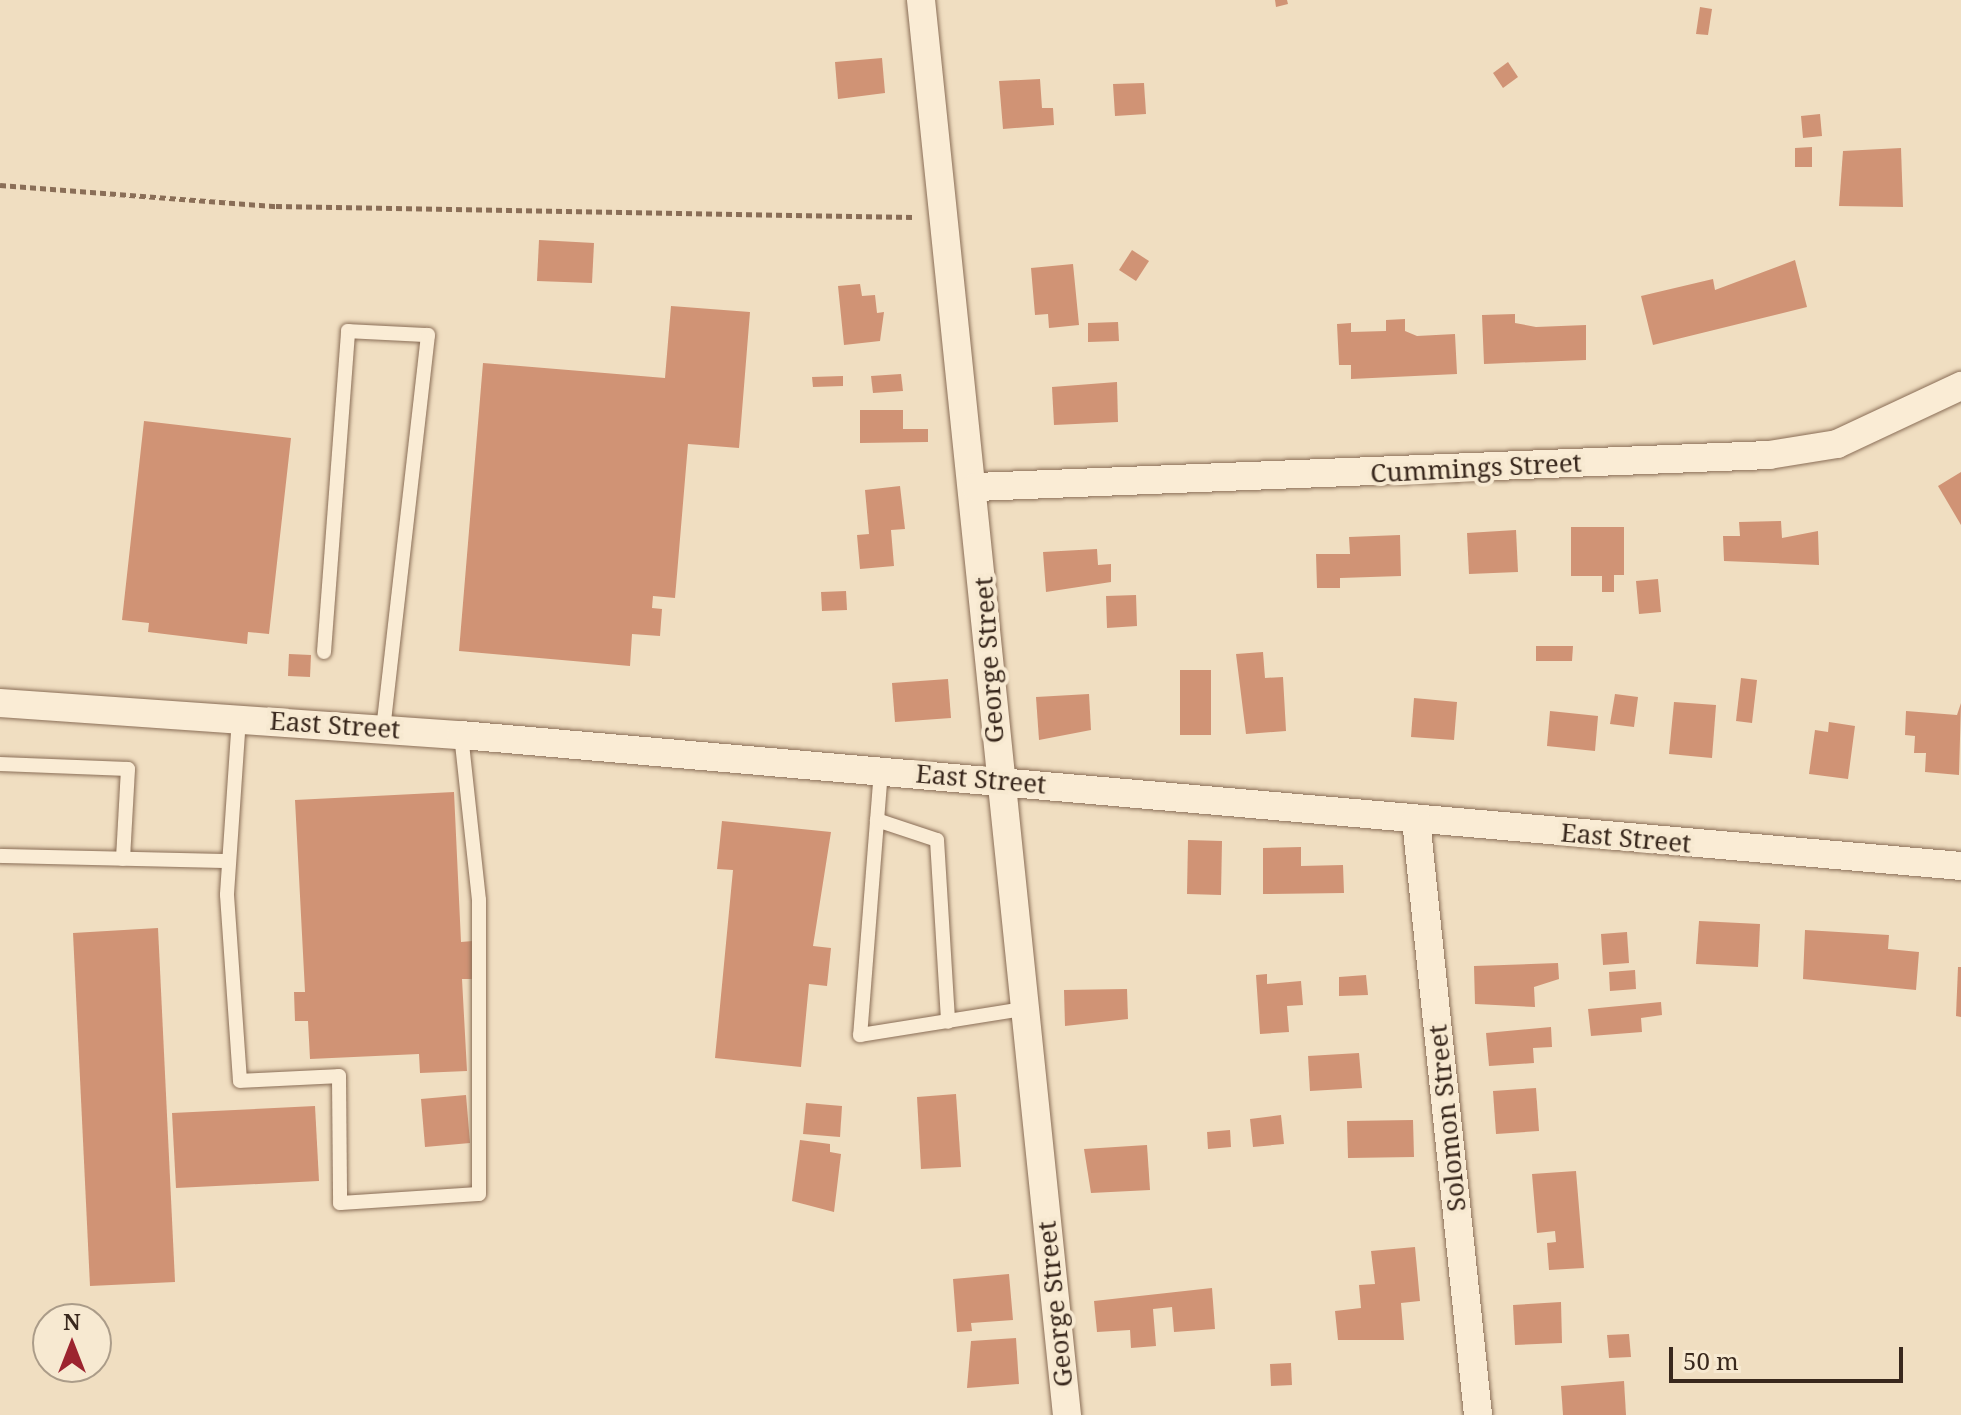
<!DOCTYPE html>
<html>
<head>
<meta charset="utf-8">
<style>
	body { margin:0 }
	#map { position:relative; width:1961px; height:1415px; overflow:hidden; background:#f0dec1; font-family:"Noto Serif",serif }
	div>[style] { position:absolute }
	.building>* { inset:0; background:#d09375 }
	.path>* { height:5px; margin-top:-2.5px; transform-origin:0; background:repeating-linear-gradient(90deg,#8a6e57 0 6px,transparent 0 10px) }
	.roads { filter:drop-shadow(0 0 2px #8a6e57) drop-shadow(0 0 2px #8a6e57) }
	.lane>* { height:14px; margin:-7px; padding:0 7px; transform-origin:7px; border-radius:7px; background:#faecd5 }
	.street>* { height:28px; margin:-14px; padding:0 14px; transform-origin:14px; border-radius:14px; background:#faecd5 }
	span { translate:-50% -50%; white-space:nowrap; text-align:center; line-height:1.15; -webkit-text-stroke:8px #f7e9d1; paint-order:stroke }
	.street-label { font-size:26px; color:#39281d }
	.north { position:absolute; left:32px; top:1303px; width:80px; height:80px; box-sizing:border-box; background:#f7e9d1; border:2px solid #ab9c89; border-radius:50%; rotate:0deg; font-size:22px; font-weight:700; line-height:32px; text-align:center; color:#39281d }
	.north::after { content:''; display:block; margin:auto; width:28px; height:36px; background:#9c242f; clip-path:polygon(50% 0,100% 100%,50% 72%,0 100%) }
	.scale { position:absolute; left:1669px; top:1347px; width:234px; height:36px; box-sizing:border-box; border:4px solid #39281d; border-top:0; padding-left:10px; font-size:24px; line-height:28px; white-space:nowrap; color:#39281d; -webkit-text-stroke:6px #f7e9d1; paint-order:stroke }
</style>
</head>
<body>
<div id="map">
	<div class="building">
		<div style="clip-path:polygon(1275px 0,1287px 0,1288px 4px,1276px 7px)"></div>
		<div style="clip-path:polygon(1700px 7px,1712px 9px,1708px 35px,1696px 34px)"></div>
		<div style="clip-path:polygon(882px 58px,885px 93px,838px 99px,835px 62px)"></div>
		<div style="clip-path:polygon(1508px 62px,1518px 77px,1503px 88px,1493px 73px)"></div>
		<div style="clip-path:polygon(1040px 79px,1042px 108px,1053px 108px,1054px 125px,1003px 129px,999px 81px)"></div>
		<div style="clip-path:polygon(1144px 83px,1146px 114px,1115px 116px,1113px 84px)"></div>
		<div style="clip-path:polygon(1820px 114px,1822px 136px,1803px 138px,1801px 116px)"></div>
		<div style="clip-path:polygon(1812px 147px,1812px 167px,1795px 167px,1795px 148px)"></div>
		<div style="clip-path:polygon(1901px 148px,1903px 207px,1839px 206px,1843px 151px)"></div>
		<div style="clip-path:polygon(539px 240px,594px 243px,592px 283px,537px 281px)"></div>
		<div style="clip-path:polygon(1132px 250px,1149px 261px,1136px 281px,1119px 270px)"></div>
		<div style="clip-path:polygon(1795px 260px,1807px 307px,1653px 345px,1641px 296px,1713px 279px,1715px 290px)"></div>
		<div style="clip-path:polygon(1073px 264px,1079px 325px,1049px 328px,1048px 314px,1035px 315px,1031px 268px)"></div>
		<div style="clip-path:polygon(860px 284px,862px 296px,875px 295px,877px 313px,884px 312px,880px 341px,844px 345px,838px 286px)"></div>
		<div style="clip-path:polygon(671px 306px,750px 312px,739px 448px,688px 444px,675px 598px,653px 596px,652px 608px,662px 609px,660px 636px,632px 634px,630px 666px,459px 651px,483px 363px,665px 378px)"></div>
		<div style="clip-path:polygon(1515px 314px,1515px 323px,1536px 327px,1586px 325px,1586px 360px,1484px 364px,1482px 315px)"></div>
		<div style="clip-path:polygon(1405px 319px,1405px 331px,1417px 336px,1455px 334px,1457px 374px,1351px 379px,1351px 365px,1339px 365px,1337px 324px,1351px 323px,1351px 332px,1386px 331px,1386px 320px)"></div>
		<div style="clip-path:polygon(1118px 322px,1119px 341px,1088px 342px,1088px 323px)"></div>
		<div style="clip-path:polygon(901px 374px,903px 391px,873px 393px,871px 376px)"></div>
		<div style="clip-path:polygon(843px 376px,843px 386px,813px 387px,812px 377px)"></div>
		<div style="clip-path:polygon(1117px 382px,1118px 422px,1054px 425px,1052px 387px)"></div>
		<div style="clip-path:polygon(860px 410px,903px 410px,903px 429px,928px 429px,928px 442px,860px 443px)"></div>
		<div style="clip-path:polygon(144px 421px,291px 438px,269px 634px,248px 632px,247px 644px,148px 632px,149px 623px,122px 620px)"></div>
		<div style="clip-path:polygon(1961px 472px,1961px 525px,1938px 486px)"></div>
		<div style="clip-path:polygon(900px 486px,905px 529px,891px 530px,894px 566px,860px 569px,857px 535px,869px 534px,865px 490px)"></div>
		<div style="clip-path:polygon(1781px 521px,1782px 538px,1818px 531px,1819px 565px,1724px 561px,1723px 536px,1740px 536px,1739px 522px)"></div>
		<div style="clip-path:polygon(1571px 527px,1624px 527px,1624px 575px,1614px 575px,1614px 592px,1602px 592px,1602px 576px,1571px 576px)"></div>
		<div style="clip-path:polygon(1516px 530px,1518px 572px,1469px 574px,1467px 533px)"></div>
		<div style="clip-path:polygon(1400px 535px,1401px 576px,1340px 578px,1340px 588px,1317px 588px,1316px 554px,1350px 554px,1349px 537px)"></div>
		<div style="clip-path:polygon(1097px 549px,1098px 565px,1111px 564px,1111px 582px,1046px 592px,1043px 552px)"></div>
		<div style="clip-path:polygon(1658px 579px,1661px 612px,1639px 614px,1636px 581px)"></div>
		<div style="clip-path:polygon(846px 591px,847px 610px,822px 611px,821px 592px)"></div>
		<div style="clip-path:polygon(1136px 595px,1137px 626px,1107px 628px,1106px 596px)"></div>
		<div style="clip-path:polygon(1536px 646px,1573px 646px,1572px 661px,1536px 661px)"></div>
		<div style="clip-path:polygon(1263px 652px,1265px 678px,1283px 677px,1286px 731px,1246px 734px,1236px 654px)"></div>
		<div style="clip-path:polygon(289px 654px,311px 655px,310px 677px,288px 676px)"></div>
		<div style="clip-path:polygon(1180px 670px,1211px 670px,1211px 735px,1180px 735px)"></div>
		<div style="clip-path:polygon(1741px 678px,1757px 680px,1752px 723px,1736px 721px)"></div>
		<div style="clip-path:polygon(948px 679px,951px 718px,895px 722px,892px 683px)"></div>
		<div style="clip-path:polygon(1089px 694px,1091px 730px,1039px 740px,1036px 697px)"></div>
		<div style="clip-path:polygon(1615px 694px,1638px 697px,1634px 727px,1610px 724px)"></div>
		<div style="clip-path:polygon(1414px 698px,1457px 702px,1454px 740px,1411px 737px)"></div>
		<div style="clip-path:polygon(1674px 702px,1716px 705px,1712px 758px,1669px 754px)"></div>
		<div style="clip-path:polygon(1961px 703px,1959px 775px,1925px 772px,1926px 753px,1914px 753px,1915px 736px,1905px 735px,1906px 711px,1957px 715px)"></div>
		<div style="clip-path:polygon(1550px 711px,1598px 716px,1595px 751px,1547px 746px)"></div>
		<div style="clip-path:polygon(1829px 722px,1855px 726px,1848px 779px,1809px 774px,1815px 730px,1828px 732px)"></div>
		<div style="clip-path:polygon(454px 792px,461px 942px,473px 941px,474px 979px,462px 979px,467px 1071px,420px 1073px,419px 1054px,310px 1059px,308px 1021px,295px 1021px,294px 992px,305px 992px,295px 800px)"></div>
		<div style="clip-path:polygon(722px 821px,831px 832px,813px 946px,831px 948px,827px 986px,809px 984px,801px 1067px,715px 1058px,733px 870px,717px 869px)"></div>
		<div style="clip-path:polygon(1188px 840px,1222px 841px,1221px 895px,1187px 894px)"></div>
		<div style="clip-path:polygon(1301px 847px,1301px 866px,1343px 865px,1344px 893px,1263px 894px,1263px 848px)"></div>
		<div style="clip-path:polygon(1699px 921px,1760px 924px,1758px 967px,1696px 964px)"></div>
		<div style="clip-path:polygon(158px 928px,175px 1282px,90px 1286px,73px 933px)"></div>
		<div style="clip-path:polygon(1805px 930px,1889px 935px,1888px 949px,1919px 952px,1916px 990px,1803px 979px)"></div>
		<div style="clip-path:polygon(1627px 932px,1629px 963px,1603px 965px,1601px 934px)"></div>
		<div style="clip-path:polygon(1558px 963px,1559px 979px,1534px 987px,1535px 1007px,1475px 1004px,1474px 966px)"></div>
		<div style="clip-path:polygon(1958px 967px,1961px 967px,1961px 1017px,1956px 1016px)"></div>
		<div style="clip-path:polygon(1635px 970px,1636px 989px,1610px 991px,1609px 972px)"></div>
		<div style="clip-path:polygon(1267px 974px,1267px 984px,1301px 981px,1303px 1005px,1287px 1006px,1289px 1032px,1260px 1034px,1256px 975px)"></div>
		<div style="clip-path:polygon(1366px 975px,1368px 995px,1339px 996px,1339px 977px)"></div>
		<div style="clip-path:polygon(1127px 989px,1128px 1019px,1065px 1026px,1064px 990px)"></div>
		<div style="clip-path:polygon(1661px 1002px,1662px 1015px,1641px 1018px,1642px 1032px,1591px 1036px,1588px 1009px)"></div>
		<div style="clip-path:polygon(1551px 1027px,1552px 1047px,1533px 1048px,1534px 1063px,1489px 1066px,1486px 1033px)"></div>
		<div style="clip-path:polygon(1359px 1053px,1362px 1088px,1310px 1091px,1308px 1056px)"></div>
		<div style="clip-path:polygon(1536px 1088px,1539px 1131px,1496px 1134px,1493px 1091px)"></div>
		<div style="clip-path:polygon(956px 1094px,961px 1167px,921px 1169px,917px 1097px)"></div>
		<div style="clip-path:polygon(466px 1095px,470px 1143px,425px 1147px,421px 1099px)"></div>
		<div style="clip-path:polygon(806px 1103px,842px 1106px,840px 1137px,803px 1134px)"></div>
		<div style="clip-path:polygon(315px 1106px,319px 1181px,176px 1188px,172px 1113px)"></div>
		<div style="clip-path:polygon(1281px 1115px,1284px 1144px,1253px 1147px,1250px 1119px)"></div>
		<div style="clip-path:polygon(1413px 1120px,1414px 1157px,1348px 1158px,1347px 1121px)"></div>
		<div style="clip-path:polygon(1230px 1130px,1231px 1147px,1208px 1149px,1207px 1132px)"></div>
		<div style="clip-path:polygon(800px 1140px,830px 1144px,830px 1152px,841px 1154px,834px 1212px,792px 1201px)"></div>
		<div style="clip-path:polygon(1147px 1145px,1150px 1190px,1091px 1193px,1084px 1149px)"></div>
		<div style="clip-path:polygon(1576px 1171px,1584px 1268px,1549px 1270px,1547px 1243px,1556px 1242px,1555px 1231px,1537px 1233px,1532px 1174px)"></div>
		<div style="clip-path:polygon(1415px 1247px,1420px 1301px,1401px 1303px,1404px 1340px,1338px 1340px,1335px 1311px,1361px 1308px,1359px 1285px,1375px 1284px,1371px 1251px)"></div>
		<div style="clip-path:polygon(1009px 1274px,1013px 1320px,971px 1323px,972px 1331px,957px 1332px,953px 1279px)"></div>
		<div style="clip-path:polygon(1212px 1288px,1215px 1329px,1174px 1332px,1172px 1307px,1153px 1309px,1156px 1346px,1131px 1348px,1130px 1330px,1097px 1332px,1094px 1301px)"></div>
		<div style="clip-path:polygon(1561px 1302px,1562px 1343px,1515px 1345px,1513px 1305px)"></div>
		<div style="clip-path:polygon(1629px 1334px,1631px 1357px,1609px 1358px,1607px 1335px)"></div>
		<div style="clip-path:polygon(1016px 1338px,1019px 1384px,967px 1388px,971px 1341px)"></div>
		<div style="clip-path:polygon(1291px 1363px,1292px 1385px,1271px 1386px,1270px 1364px)"></div>
		<div style="clip-path:polygon(1624px 1381px,1626px 1415px,1563px 1415px,1561px 1386px)"></div>
	</div>
	<div class="path">
		<div style="left:0;top:185px;width:277px;rotate:4.4deg"></div>
		<div style="left:276px;top:206px;width:638px;rotate:0.99deg"></div>
	</div>
	<div class="roads">
		<div class="lane">
			<div style="left:324px;top:652px;width:322px;rotate:-85.7deg"></div>
			<div style="left:348px;top:331px;width:80px;rotate:2.9deg"></div>
			<div style="left:428px;top:335px;width:397px;rotate:96.5deg"></div>
			<div style="left:239px;top:718px;width:177px;rotate:93.9deg"></div>
			<div style="left:227px;top:895px;width:186px;rotate:86deg"></div>
			<div style="left:240px;top:1081px;width:99px;rotate:-2.9deg"></div>
			<div style="left:339px;top:1076px;width:127px;rotate:89.5deg"></div>
			<div style="left:340px;top:1203px;width:139px;rotate:-3.7deg"></div>
			<div style="left:479px;top:1194px;width:294px;rotate:-90deg"></div>
			<div style="left:479px;top:900px;width:166px;rotate:-96.2deg"></div>
			<div style="left:0;top:764px;width:128px;rotate:2.2deg"></div>
			<div style="left:128px;top:769px;width:90px;rotate:93.2deg"></div>
			<div style="left:881px;top:770px;width:266px;rotate:94.5deg"></div>
			<div style="left:860px;top:1035px;width:165px;rotate:-9.1deg"></div>
			<div style="left:877px;top:820px;width:63px;rotate:18.4deg"></div>
			<div style="left:937px;top:840px;width:182px;rotate:86.5deg"></div>
			<div style="left:0;top:856px;width:228px;rotate:1.3deg"></div>
		</div>
		<div class="street">
			<div style="left:921px;top:0;width:1423px;rotate:84.11deg"></div>
			<div style="left:976px;top:487px;width:794px;rotate:-2.31deg"></div>
			<div style="left:1769px;top:455px;width:69px;rotate:-9.2deg"></div>
			<div style="left:1837px;top:444px;width:137px;rotate:-25.1deg"></div>
			<div style="left:0;top:703px;width:462px;rotate:4deg"></div>
			<div style="left:461px;top:735px;width:1506px;rotate:4.99deg"></div>
			<div style="left:1416px;top:820px;width:598px;rotate:84.05deg"></div>
		</div>
	</div>
	<div class="street-label">
		<span style="left:1476px;top:468px;rotate:-3deg">Cummings Street</span>
		<span style="left:989px;top:660px;rotate:-94deg">George Street</span>
		<span style="left:335px;top:725px;rotate:4deg">East Street</span>
		<span style="left:981px;top:779px;rotate:5deg">East Street</span>
		<span style="left:1626px;top:838px;rotate:5deg">East Street</span>
		<span style="left:1447px;top:1118px;rotate:-96deg">Solomon Street</span>
		<span style="left:1055px;top:1304px;rotate:-96deg">George Street</span>
	</div>
	<div class="north">N</div>
	<div class="scale">50 m</div>
</div>
</body>
</html>
